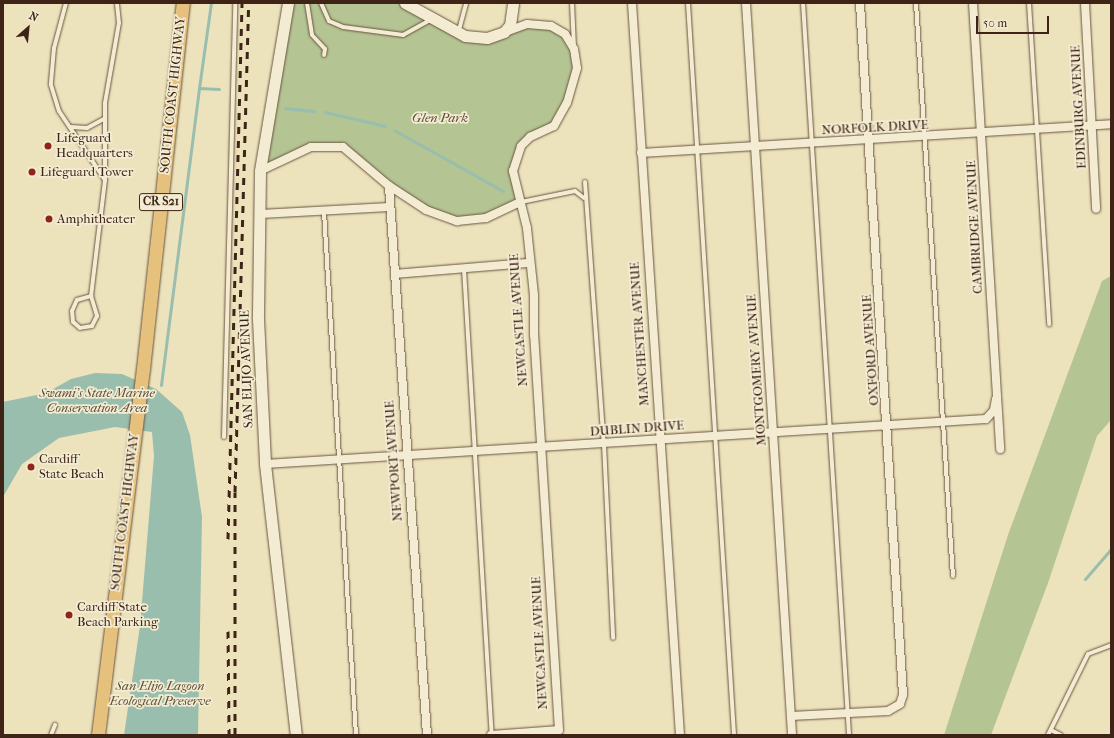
<!DOCTYPE html>
<html>
<head>
<meta charset="utf-8">
<style>
	body { margin:0 }
	#map { position:relative; width:1114px; height:738px; overflow:hidden; background:#ece2bb; font-family:"IM FELL French Canon",serif }
	div>[style] { position:absolute }
	.green>* { inset:0; background:#b4c492 }
	.water>* { inset:0; background:#99beae }
	.stream>* { height:3px; margin:-1.5px; padding:0 1.5px; transform-origin:1.5px; border-radius:1.5px; background:#99beae }
	.roads { filter:drop-shadow(0 0 1px #6a5440) drop-shadow(0 0 1px #6a5440) }
	.lane>* { height:4px; margin:-2px; padding:0 2px; transform-origin:2px; border-radius:2px; background:#f3ecd3 }
	.street>* { height:8px; margin:-4px; padding:0 4px; transform-origin:4px; border-radius:4px; background:#f3ecd3 }
	.secondary>* { height:11px; margin:-5.5px; padding:0 5.5px; transform-origin:5.5px; border-radius:5.5px; background:#f3ecd3 }
	.primary>* { height:13px; margin:-6.5px; padding:0 6.5px; transform-origin:6.5px; border-radius:6.5px; background:#e6c17e }
	.rail>* { height:3px; margin-top:-1.5px; transform-origin:0; background:repeating-linear-gradient(90deg,#3e2417 0 7px,transparent 0 14px) }
	.dots>* { width:11px; height:11px; translate:-50% -50%; box-sizing:border-box; border:2px solid #f3ecd3; border-radius:50% }
	span { translate:-50% -50%; white-space:nowrap; text-align:center; line-height:1.15; -webkit-text-stroke:3.5px #f3ecd3; paint-order:stroke }
	.shield-label span { padding:1px 3px; background:#f3ecd3; border:1px solid; border-radius:3px; -webkit-text-stroke-width:0 }
	.shield-label { font-size:12px; color:#3e2417; font-weight:700 }
	.street-label { font-size:13px; color:#3e2417 }
	.park-label { font-size:13px; color:#5c4c36; font-style:italic }
	.poi-label { font-size:13px; color:#3e2417 }
	.left { translate:0 -50%; text-align:left }
	.frame { position:absolute; inset:0; border:4px solid #3e2417; pointer-events:none }
	.north { position:absolute; left:8px; top:8px; width:40px; height:40px; -webkit-text-stroke:3px #f3ecd3; paint-order:stroke; rotate:27deg; font-size:11px; font-weight:700; line-height:16px; text-align:center; color:#3e2417 }
	.north::after { content:''; display:block; margin:auto; width:14px; height:18px; background:#3e2417; clip-path:polygon(50% 0,100% 100%,50% 72%,0 100%) }
	.scale { position:absolute; left:976px; top:16px; width:73px; height:18px; box-sizing:border-box; border:2px solid #3e2417; border-top:0; padding-left:5px; font-size:12px; line-height:14px; white-space:nowrap; color:#3e2417; -webkit-text-stroke:3px #f3ecd3; paint-order:stroke }
</style>
</head>
<body>
<div id="map">
	<div class="green">
		<div style="clip-path:polygon(290px 3px,407px 3px,473px 38px,515px 27px,559px 30px,577px 55px,561px 117px,531px 138px,515px 159px,522px 207px,488px 219px,458px 221px,409px 200px,353px 153px,321px 144px,262px 171px)"></div>
		<div style="clip-path:polygon(1111px 276px,1111px 420px,1097px 436px,1048px 583px,991px 735px,944px 735px,1008px 535px,1102px 281px)"></div>
	</div>
	<div class="water">
		<div style="clip-path:polygon(95px 373px,122px 374px,156px 389px,182px 412px,190px 435px,202px 517px,198px 735px,124px 735px,140px 626px,154px 456px,152px 432px,115px 427px,59px 438px,22px 464px,3px 497px,3px 402px,46px 393px,71px 379px)"></div>
	</div>
	<div class="stream">
		<div style="left:199px;top:88px;width:86px;rotate:-82deg"></div>
		<div style="left:285px;top:108px;width:30px;rotate:6deg"></div>
		<div style="left:325px;top:112px;width:62px;rotate:13.1deg"></div>
		<div style="left:394px;top:130px;width:125px;rotate:29.2deg"></div>
		<div style="left:161px;top:385px;width:299px;rotate:-82.7deg"></div>
		<div style="left:199px;top:88px;width:20px;rotate:3deg"></div>
		<div style="left:1085px;top:579px;width:40px;rotate:-49deg"></div>
	</div>
	<div class="roads">
		<div class="lane">
			<div style="left:66px;top:3px;width:47px;rotate:104.9deg"></div>
			<div style="left:54px;top:48px;width:37px;rotate:95deg"></div>
			<div style="left:51px;top:85px;width:27px;rotate:73deg"></div>
			<div style="left:59px;top:111px;width:83px;rotate:56.3deg"></div>
			<div style="left:307px;top:3px;width:32px;rotate:81deg"></div>
			<div style="left:312px;top:35px;width:19px;rotate:47deg"></div>
			<div style="left:325px;top:49px;width:6px;rotate:99deg"></div>
			<div style="left:321px;top:3px;width:20px;rotate:66deg"></div>
			<div style="left:329px;top:21px;width:15px;rotate:23deg"></div>
			<div style="left:343px;top:27px;width:61px;rotate:7.6deg"></div>
			<div style="left:403px;top:35px;width:33px;rotate:-29deg"></div>
			<div style="left:572px;top:3px;width:44px;rotate:87.4deg"></div>
			<div style="left:688px;top:3px;width:733px;rotate:86.4deg"></div>
			<div style="left:803px;top:3px;width:733px;rotate:86.4deg"></div>
			<div style="left:916px;top:3px;width:574px;rotate:86.31deg"></div>
			<div style="left:1029px;top:3px;width:322px;rotate:86.4deg"></div>
			<div style="left:459px;top:30px;width:28px;rotate:-75deg"></div>
			<div style="left:71px;top:127px;width:16px;rotate:4deg"></div>
			<div style="left:87px;top:128px;width:19px;rotate:-28deg"></div>
			<div style="left:585px;top:182px;width:263px;rotate:85.9deg"></div>
			<div style="left:604px;top:444px;width:194px;rotate:87.3deg"></div>
			<div style="left:521px;top:202px;width:55px;rotate:-11.5deg"></div>
			<div style="left:575px;top:191px;width:11px;rotate:38deg"></div>
			<div style="left:324px;top:212px;width:524px;rotate:86.5deg"></div>
			<div style="left:464px;top:269px;width:467px;rotate:86.6deg"></div>
			<div style="left:91px;top:296px;width:117px;rotate:-83.1deg"></div>
			<div style="left:105px;top:180px;width:77px;rotate:-90deg"></div>
			<div style="left:105px;top:103px;width:81px;rotate:-80.1deg"></div>
			<div style="left:119px;top:23px;width:20px;rotate:-96deg"></div>
			<div style="left:91px;top:296px;width:21px;rotate:73deg"></div>
			<div style="left:97px;top:316px;width:11px;rotate:117deg"></div>
			<div style="left:92px;top:326px;width:12px;rotate:171deg"></div>
			<div style="left:80px;top:328px;width:9px;rotate:-139deg"></div>
			<div style="left:73px;top:322px;width:11px;rotate:-95deg"></div>
			<div style="left:72px;top:311px;width:12px;rotate:-66deg"></div>
			<div style="left:77px;top:300px;width:15px;rotate:-16deg"></div>
			<div style="left:224px;top:437px;width:434px;rotate:-88.5deg"></div>
			<div style="left:1051px;top:730px;width:11px;rotate:27deg"></div>
			<div style="left:51px;top:735px;width:11px;rotate:-68deg"></div>
			<div style="left:1048px;top:735px;width:90px;rotate:-63.7deg"></div>
			<div style="left:1088px;top:654px;width:25px;rotate:-21deg"></div>
		</div>
		<div class="street">
			<div style="left:632px;top:3px;width:734px;rotate:86.25deg"></div>
			<div style="left:746px;top:3px;width:733px;rotate:86.4deg"></div>
			<div style="left:973px;top:3px;width:447px;rotate:86.5deg"></div>
			<div style="left:1085px;top:3px;width:206px;rotate:86.9deg"></div>
			<div style="left:641px;top:153px;width:471px;rotate:-3.5deg"></div>
			<div style="left:260px;top:171px;width:56px;rotate:-25.2deg"></div>
			<div style="left:311px;top:147px;width:32px"></div>
			<div style="left:343px;top:147px;width:59px;rotate:40.2deg"></div>
			<div style="left:388px;top:185px;width:45px;rotate:33.3deg"></div>
			<div style="left:426px;top:210px;width:33px;rotate:20deg"></div>
			<div style="left:457px;top:221px;width:29px;rotate:-6deg"></div>
			<div style="left:486px;top:218px;width:38px;rotate:-25deg"></div>
			<div style="left:389px;top:186px;width:550px;rotate:86.04deg"></div>
			<div style="left:260px;top:214px;width:130px;rotate:-3.1deg"></div>
			<div style="left:395px;top:274px;width:135px;rotate:-4.7deg"></div>
			<div style="left:265px;top:464px;width:722px;rotate:-3.57deg"></div>
			<div style="left:986px;top:419px;width:12px;rotate:-48deg"></div>
			<div style="left:994px;top:410px;width:11px;rotate:-80deg"></div>
			<div style="left:791px;top:716px;width:97px;rotate:-3deg"></div>
			<div style="left:888px;top:711px;width:14px;rotate:-30deg"></div>
			<div style="left:900px;top:704px;width:9px;rotate:-72deg"></div>
			<div style="left:903px;top:695px;width:693px;rotate:-93.56deg"></div>
			<div style="left:491px;top:735px;width:68px;rotate:-4.2deg"></div>
			<div style="left:559px;top:730px;width:396px;rotate:-93.6deg"></div>
			<div style="left:534px;top:335px;width:40px;rotate:-90deg"></div>
			<div style="left:534px;top:295px;width:67px;rotate:-96deg"></div>
			<div style="left:527px;top:228px;width:59px;rotate:-103.8deg"></div>
			<div style="left:513px;top:171px;width:26px;rotate:-72deg"></div>
			<div style="left:521px;top:146px;width:13px;rotate:-45deg"></div>
			<div style="left:530px;top:137px;width:26px;rotate:-25deg"></div>
			<div style="left:554px;top:126px;width:26px;rotate:-61deg"></div>
			<div style="left:567px;top:103px;width:36px;rotate:-74deg"></div>
			<div style="left:577px;top:68px;width:19px;rotate:-99deg"></div>
			<div style="left:574px;top:49px;width:17px;rotate:-121deg"></div>
			<div style="left:565px;top:34px;width:16px;rotate:-150deg"></div>
			<div style="left:551px;top:26px;width:24px;rotate:-175deg"></div>
			<div style="left:527px;top:24px;width:23px;rotate:160deg"></div>
		</div>
		<div class="secondary">
			<div style="left:288px;top:3px;width:170px;rotate:99.5deg"></div>
			<div style="left:260px;top:171px;width:148px;rotate:90.8deg"></div>
			<div style="left:258px;top:319px;width:145px;rotate:87.2deg"></div>
			<div style="left:265px;top:464px;width:273px;rotate:83.5deg"></div>
			<div style="left:405px;top:3px;width:68px;rotate:28.8deg"></div>
			<div style="left:465px;top:36px;width:22px;rotate:5deg"></div>
			<div style="left:487px;top:38px;width:18px;rotate:-19deg"></div>
			<div style="left:504px;top:32px;width:9px;rotate:-49deg"></div>
			<div style="left:510px;top:25px;width:22px;rotate:-82deg"></div>
		</div>
		<div class="primary">
			<div style="left:98px;top:735px;width:369px;rotate:-83deg"></div>
			<div style="left:143px;top:369px;width:368px;rotate:-83.8deg"></div>
		</div>
	</div>
	<div class="rail">
		<div style="left:228px;top:539px;width:536px;rotate:-88.5deg"></div>
		<div style="left:228px;top:631px;width:104px;rotate:89.4deg"></div>
		<div style="left:235px;top:735px;width:243px;rotate:-90deg"></div>
		<div style="left:235px;top:492px;width:489px;rotate:-88.4deg"></div>
	</div>
	<div class="dots">
		<div style="left:48px;top:146px;background:#8f2418"></div>
		<div style="left:32px;top:172px;background:#8f2418"></div>
		<div style="left:49px;top:219px;background:#8f2418"></div>
		<div style="left:31px;top:467px;background:#8f2418"></div>
		<div style="left:69px;top:615px;background:#8f2418"></div>
	</div>
	<div class="shield-label">
		<span style="left:161px;top:202px">CR S21</span>
	</div>
	<div class="street-label">
		<span style="left:173px;top:95px;rotate:-84deg">SOUTH COAST HIGHWAY</span>
		<span style="left:1079px;top:107px;rotate:-93deg">EDINBURG AVENUE</span>
		<span style="left:875px;top:128px;rotate:-3deg">NORFOLK DRIVE</span>
		<span style="left:975px;top:227px;rotate:-93deg">CAMBRIDGE AVENUE</span>
		<span style="left:519px;top:320px;rotate:-94deg">NEWCASTLE AVENUE</span>
		<span style="left:640px;top:334px;rotate:-94deg">MANCHESTER AVENUE</span>
		<span style="left:871px;top:350px;rotate:-94deg">OXFORD AVENUE</span>
		<span style="left:247px;top:369px;rotate:-92deg">SAN ELIJO AVENUE</span>
		<span style="left:757px;top:370px;rotate:-94deg">MONTGOMERY AVENUE</span>
		<span style="left:637px;top:429px;rotate:-4deg">DUBLIN DRIVE</span>
		<span style="left:394px;top:461px;rotate:-94deg">NEWPORT AVENUE</span>
		<span style="left:125px;top:512px;rotate:-83deg">SOUTH COAST HIGHWAY</span>
		<span style="left:540px;top:643px;rotate:-93deg">NEWCASTLE AVENUE</span>
	</div>
	<div class="park-label">
		<span style="left:440px;top:118px">Glen Park</span>
		<span style="left:97px;top:401px">Swami's State Marine<br>Conservation Area</span>
		<span style="left:160px;top:694px">San Elijo Lagoon<br>Ecological Preserve</span>
	</div>
	<div class="poi-label">
		<span class="left" style="left:56px;top:146px">Lifeguard<br>Headquarters</span>
		<span class="left" style="left:40px;top:172px">Lifeguard Tower</span>
		<span class="left" style="left:57px;top:219px">Amphitheater</span>
		<span class="left" style="left:39px;top:467px">Cardiff<br>State Beach</span>
		<span class="left" style="left:77px;top:615px">Cardiff State<br>Beach Parking</span>
	</div>
	<div class="frame"></div>
	<div class="north">N</div>
	<div class="scale">50 m</div>
</div>
</body>
</html>
